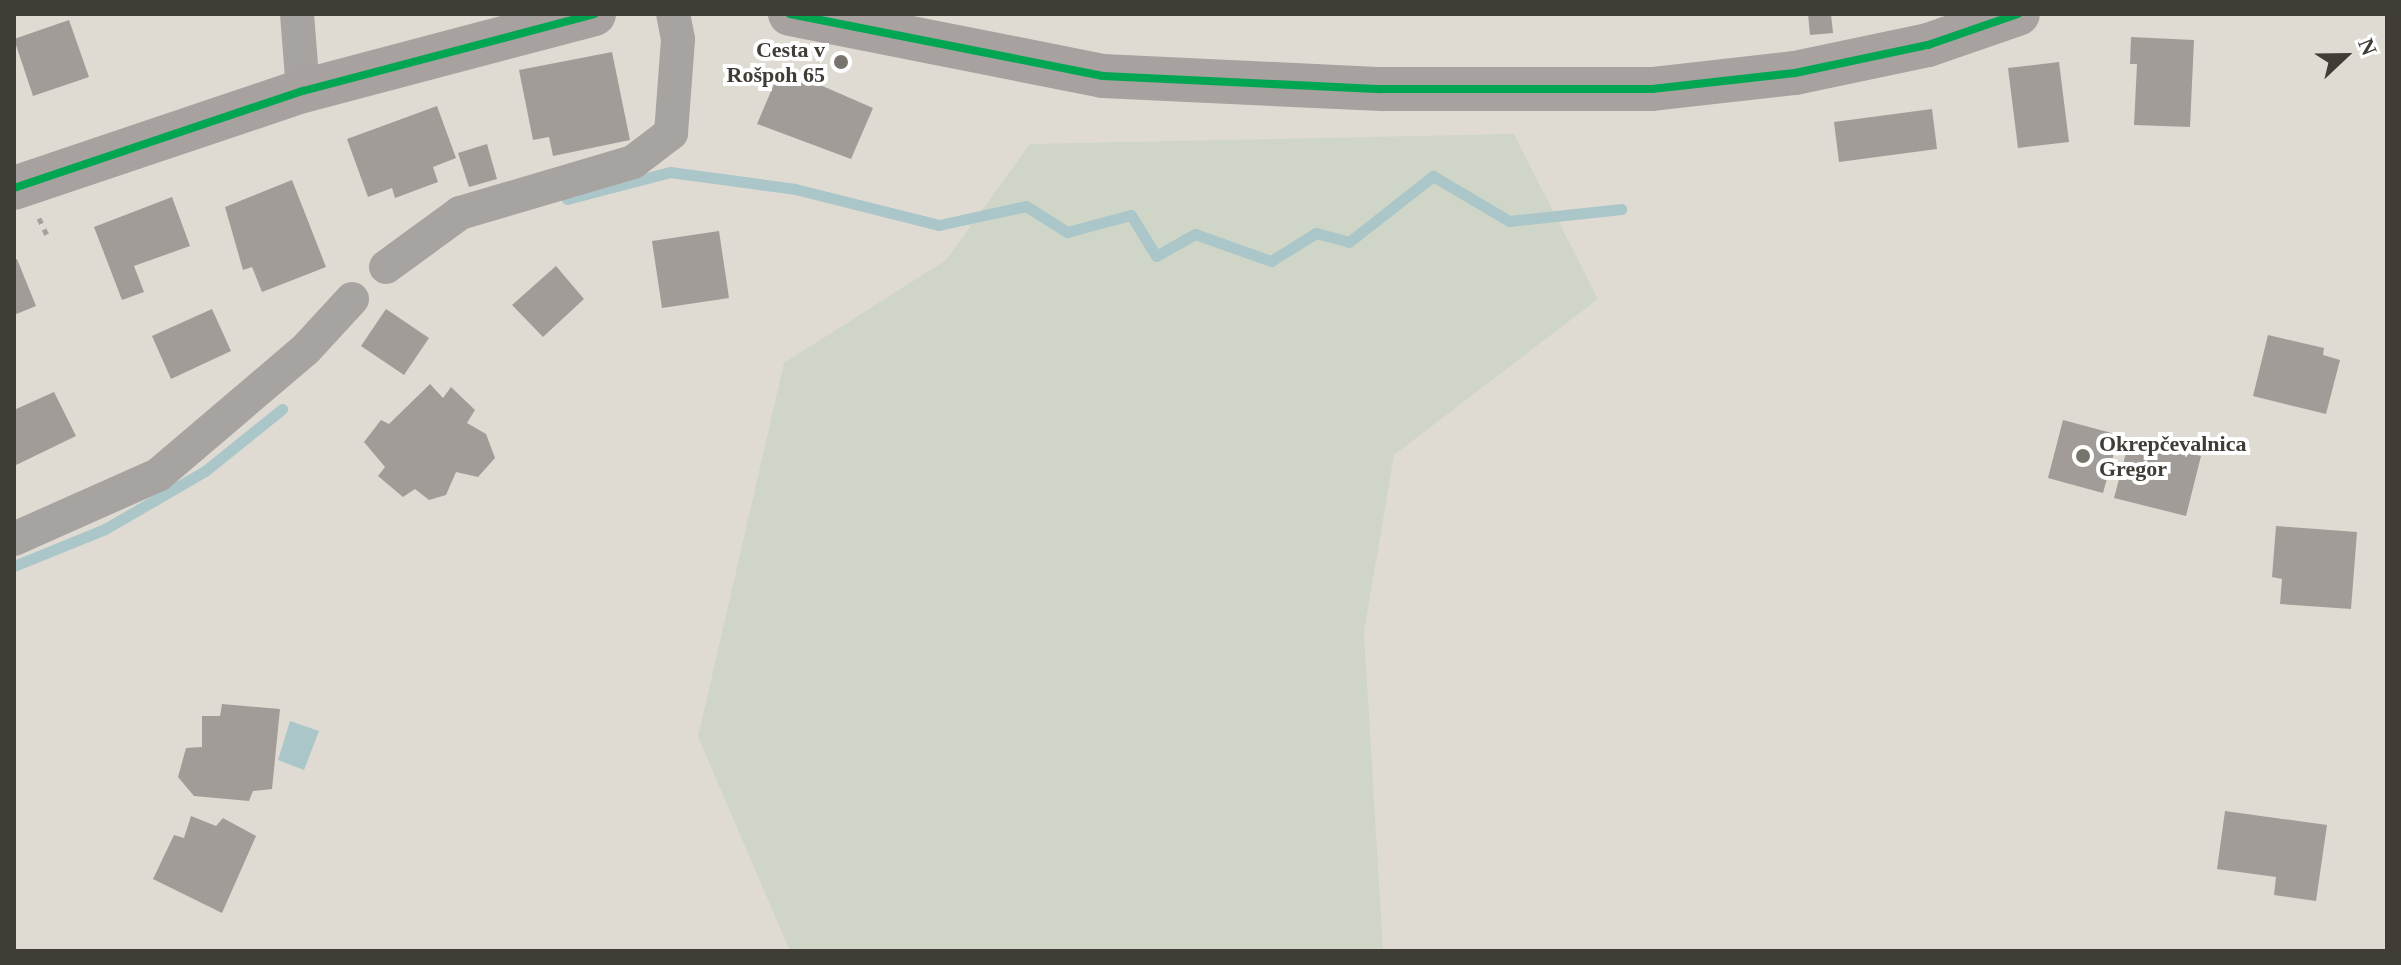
<!DOCTYPE html>
<html>
<head>
<meta charset="utf-8">
<style>
	body { margin:0 }
	#map { position:relative; width:2401px; height:965px; overflow:hidden; background:#dfdbd3; font-family:Georgia,serif }
	div>[style] { position:absolute }
	.green>* { inset:0; background:#cfd6c7 }
	.water>* { inset:0; background:#abc6c8 }
	.stream>* { height:11px; margin:-5.5px; padding:0 5.5px; transform-origin:5.5px; border-radius:5.5px; background:#abc6c8 }
	.building>* { inset:0; background:#a19c97 }
	.path>* { height:5px; margin-top:-2.5px; transform-origin:0; background:repeating-linear-gradient(90deg,#a5a19f 0 6px,transparent 0 12px) }
	.street>* { height:34px; margin:-17px; padding:0 17px; transform-origin:17px; border-radius:17px; background:#a7a3a1 }
	.secondary>* { height:44px; margin:-22px; padding:0 22px; transform-origin:22px; border-radius:22px; background:#a7a1a0 }
	.bus-1>* { height:8px; margin:-4px; padding:0 4px; transform-origin:4px; border-radius:4px; background:#00a651 }
	.dots>* { width:22px; height:22px; translate:-50% -50%; box-sizing:border-box; border:4px solid #fff; border-radius:50% }
	span { translate:-50% -50%; white-space:nowrap; text-align:center; line-height:1.15; -webkit-text-stroke:8px #fff; paint-order:stroke }
	.poi-label { font-size:22px; color:#403d36; font-weight:700 }
	.right { translate:-100% -50%; text-align:right }
	.left { translate:0 -50%; text-align:left }
	.frame { position:absolute; inset:0; border:16px solid #403d36; pointer-events:none }
	.north { position:absolute; left:2305px; top:16px; width:80px; height:80px; -webkit-text-stroke:6px #fff; paint-order:stroke; rotate:68deg; font-size:22px; font-weight:700; line-height:32px; text-align:center; color:#403d36 }
	.north::after { content:''; display:block; margin:auto; width:28px; height:36px; background:#403d36; clip-path:polygon(50% 0,100% 100%,50% 72%,0 100%) }
</style>
</head>
<body>
<div id="map">
	<div class="green">
		<div style="clip-path:polygon(1514px 134px,1598px 299px,1394px 455px,1364px 632px,1383px 951px,790px 951px,698px 737px,784px 363px,946px 260px,1030px 144px)"></div>
	</div>
	<div class="water">
		<div style="clip-path:polygon(290px 721px,319px 731px,304px 770px,278px 760px)"></div>
	</div>
	<div class="stream">
		<div style="left:567px;top:199px;width:106px;rotate:-14.7deg"></div>
		<div style="left:670px;top:172px;width:126px;rotate:7.7deg"></div>
		<div style="left:795px;top:189px;width:148px;rotate:14deg"></div>
		<div style="left:939px;top:225px;width:89px;rotate:-12.3deg"></div>
		<div style="left:1026px;top:206px;width:49px;rotate:32.4deg"></div>
		<div style="left:1067px;top:232px;width:66px;rotate:-14.9deg"></div>
		<div style="left:1131px;top:215px;width:48px;rotate:58.6deg"></div>
		<div style="left:1156px;top:256px;width:45px;rotate:-29.4deg"></div>
		<div style="left:1195px;top:234px;width:81px;rotate:19.6deg"></div>
		<div style="left:1271px;top:261px;width:53px;rotate:-31.9deg"></div>
		<div style="left:1316px;top:233px;width:34px;rotate:15deg"></div>
		<div style="left:1349px;top:242px;width:107px;rotate:-38.2deg"></div>
		<div style="left:1433px;top:176px;width:88px;rotate:30.6deg"></div>
		<div style="left:1509px;top:221px;width:113px;rotate:-6.1deg"></div>
		<div style="left:14px;top:566px;width:98px;rotate:-22.1deg"></div>
		<div style="left:105px;top:529px;width:116px;rotate:-30.1deg"></div>
		<div style="left:205px;top:471px;width:99px;rotate:-38.8deg"></div>
	</div>
	<div class="building">
		<div style="clip-path:polygon(1808px 14px,1831px 14px,1833px 33px,1810px 35px)"></div>
		<div style="clip-path:polygon(69px 20px,89px 77px,33px 96px,14px 39px)"></div>
		<div style="clip-path:polygon(2131px 37px,2194px 40px,2190px 127px,2134px 125px,2137px 64px,2130px 64px)"></div>
		<div style="clip-path:polygon(612px 52px,630px 140px,553px 156px,549px 137px,533px 140px,519px 70px)"></div>
		<div style="clip-path:polygon(2059px 62px,2069px 142px,2018px 148px,2008px 68px)"></div>
		<div style="clip-path:polygon(781px 68px,873px 108px,851px 159px,757px 124px)"></div>
		<div style="clip-path:polygon(437px 106px,456px 158px,433px 167px,438px 182px,395px 198px,392px 188px,368px 197px,347px 139px)"></div>
		<div style="clip-path:polygon(1932px 109px,1937px 149px,1839px 162px,1834px 122px)"></div>
		<div style="clip-path:polygon(487px 144px,497px 179px,469px 187px,458px 153px)"></div>
		<div style="clip-path:polygon(292px 180px,326px 267px,262px 292px,252px 267px,243px 270px,225px 207px)"></div>
		<div style="clip-path:polygon(172px 197px,190px 246px,134px 266px,144px 292px,122px 300px,94px 227px)"></div>
		<div style="clip-path:polygon(719px 231px,729px 298px,662px 308px,652px 241px)"></div>
		<div style="clip-path:polygon(17px 259px,36px 306px,14px 315px,14px 260px)"></div>
		<div style="clip-path:polygon(556px 266px,584px 299px,543px 337px,512px 305px)"></div>
		<div style="clip-path:polygon(212px 309px,231px 351px,171px 379px,152px 336px)"></div>
		<div style="clip-path:polygon(386px 309px,429px 338px,404px 375px,361px 346px)"></div>
		<div style="clip-path:polygon(2268px 335px,2324px 348px,2323px 355px,2340px 360px,2326px 414px,2253px 396px)"></div>
		<div style="clip-path:polygon(430px 384px,443px 398px,451px 387px,475px 410px,467px 423px,486px 434px,495px 458px,478px 477px,456px 472px,446px 495px,429px 500px,415px 489px,403px 497px,378px 476px,385px 467px,364px 442px,381px 420px,389px 424px)"></div>
		<div style="clip-path:polygon(54px 392px,76px 436px,14px 466px,14px 410px)"></div>
		<div style="clip-path:polygon(2063px 420px,2119px 435px,2103px 493px,2048px 478px)"></div>
		<div style="clip-path:polygon(2130px 438px,2201px 456px,2186px 516px,2114px 498px)"></div>
		<div style="clip-path:polygon(2276px 526px,2357px 532px,2351px 609px,2280px 604px,2282px 579px,2272px 577px)"></div>
		<div style="clip-path:polygon(222px 704px,280px 709px,272px 789px,253px 791px,249px 801px,194px 796px,178px 777px,186px 748px,202px 747px,202px 716px,220px 716px)"></div>
		<div style="clip-path:polygon(2225px 811px,2327px 825px,2316px 901px,2274px 895px,2276px 877px,2217px 869px)"></div>
		<div style="clip-path:polygon(191px 816px,216px 826px,223px 818px,256px 836px,222px 913px,153px 879px,174px 835px,184px 838px)"></div>
	</div>
	<div class="path">
		<div style="left:39px;top:218px;width:21px;rotate:65deg"></div>
	</div>
	<div class="street">
		<div style="left:297px;top:14px;width:77px;rotate:85.5deg"></div>
		<div style="left:386px;top:267px;width:92px;rotate:-36.1deg"></div>
		<div style="left:460px;top:213px;width:180px;rotate:-16.4deg"></div>
		<div style="left:633px;top:162px;width:48px;rotate:-37.3deg"></div>
		<div style="left:671px;top:133px;width:94px;rotate:-85.7deg"></div>
		<div style="left:678px;top:39px;width:25px;rotate:-101deg"></div>
		<div style="left:14px;top:539px;width:158px;rotate:-24deg"></div>
		<div style="left:158px;top:475px;width:194px;rotate:-40.4deg"></div>
		<div style="left:306px;top:349px;width:68px;rotate:-47.4deg"></div>
	</div>
	<div class="secondary">
		<div style="left:790px;top:14px;width:319px;rotate:11.2deg"></div>
		<div style="left:1103px;top:76px;width:279px;rotate:2.7deg"></div>
		<div style="left:1382px;top:89px;width:270px"></div>
		<div style="left:1652px;top:89px;width:144px;rotate:-6.4deg"></div>
		<div style="left:1795px;top:73px;width:136px;rotate:-11.9deg"></div>
		<div style="left:1928px;top:45px;width:95px;rotate:-19deg"></div>
		<div style="left:14px;top:188px;width:305px;rotate:-18.6deg"></div>
		<div style="left:303px;top:91px;width:301px;rotate:-14.8deg"></div>
	</div>
	<div class="bus-1">
		<div style="left:790px;top:14px;width:319px;rotate:11.2deg"></div>
		<div style="left:1103px;top:76px;width:279px;rotate:2.7deg"></div>
		<div style="left:1382px;top:89px;width:270px"></div>
		<div style="left:1652px;top:89px;width:144px;rotate:-6.4deg"></div>
		<div style="left:1795px;top:73px;width:136px;rotate:-11.9deg"></div>
		<div style="left:1928px;top:45px;width:95px;rotate:-19deg"></div>
		<div style="left:14px;top:188px;width:305px;rotate:-18.6deg"></div>
		<div style="left:303px;top:91px;width:301px;rotate:-14.8deg"></div>
	</div>
	<div class="dots">
		<div style="left:841px;top:62px;background:#78746d"></div>
		<div style="left:2083px;top:456px;background:#78746d"></div>
	</div>
	<div class="poi-label">
		<span class="right" style="left:825px;top:62px">Cesta v<br>Rošpoh 65</span>
		<span class="left" style="left:2099px;top:456px">Okrepčevalnica<br>Gregor</span>
	</div>
	<div class="frame"></div>
	<div class="north">N</div>
</div>
</body>
</html>
